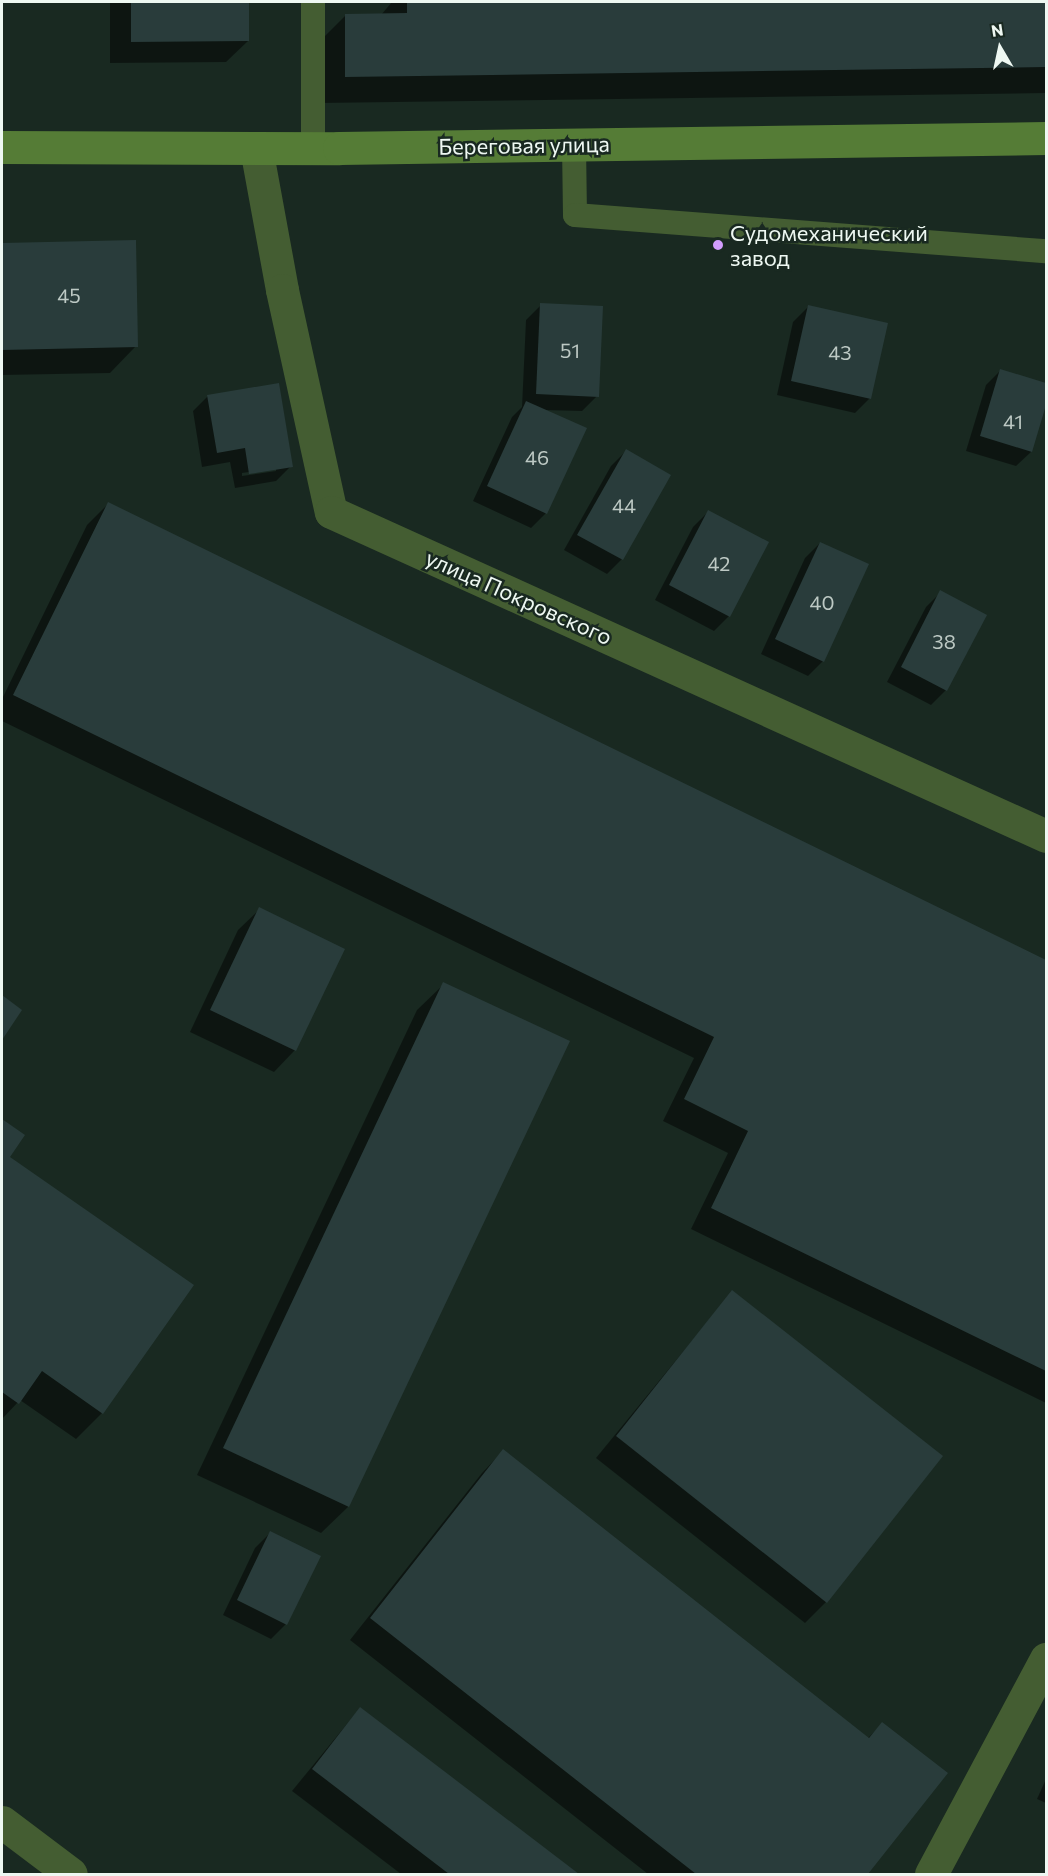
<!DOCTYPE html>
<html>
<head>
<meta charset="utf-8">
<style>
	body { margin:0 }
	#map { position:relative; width:1048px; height:1876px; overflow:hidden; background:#192921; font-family:Commissioner,sans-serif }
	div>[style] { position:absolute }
	.shadow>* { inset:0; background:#0007 }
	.building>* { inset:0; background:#293c3b }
	.service>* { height:24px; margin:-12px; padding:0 12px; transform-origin:12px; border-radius:12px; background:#445d32 }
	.minor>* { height:33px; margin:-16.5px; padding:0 16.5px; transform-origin:16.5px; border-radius:16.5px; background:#445d32 }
	.tertiary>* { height:33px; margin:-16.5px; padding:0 16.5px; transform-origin:16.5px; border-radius:16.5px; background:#445d32 }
	.secondary>* { height:33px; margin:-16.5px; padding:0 16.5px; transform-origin:16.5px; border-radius:16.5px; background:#557c36 }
	.dots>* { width:16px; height:16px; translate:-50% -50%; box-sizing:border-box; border:3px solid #192921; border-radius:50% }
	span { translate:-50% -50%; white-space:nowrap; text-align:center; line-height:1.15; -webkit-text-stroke:5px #192921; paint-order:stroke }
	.number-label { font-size:20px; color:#bdc9c4 }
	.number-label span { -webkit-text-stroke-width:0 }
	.street-label { font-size:22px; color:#eef8f2 }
	.poi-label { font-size:22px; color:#eef8f2 }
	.left { translate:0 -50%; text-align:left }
	.frame { position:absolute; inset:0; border:3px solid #eef8f2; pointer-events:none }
	.north { position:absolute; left:970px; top:18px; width:60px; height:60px; -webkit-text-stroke:4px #192921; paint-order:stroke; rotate:351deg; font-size:16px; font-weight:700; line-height:24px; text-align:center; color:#eef8f2 }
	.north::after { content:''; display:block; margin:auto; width:21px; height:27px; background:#eef8f2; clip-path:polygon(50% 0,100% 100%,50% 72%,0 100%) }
</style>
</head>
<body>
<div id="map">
	<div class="shadow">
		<div style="clip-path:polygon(110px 2px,248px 2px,248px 41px,226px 62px,110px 63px)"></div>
		<div style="clip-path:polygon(392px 2px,1046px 2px,1046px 93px,320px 103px,319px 42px,345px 16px,381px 15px)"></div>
		<div style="clip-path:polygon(135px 242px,136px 346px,110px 373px,2px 375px,2px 245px)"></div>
		<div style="clip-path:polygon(541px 305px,597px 396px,582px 411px,543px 410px,546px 513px,531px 528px,473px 501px,512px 417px,522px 407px,526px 320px)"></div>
		<div style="clip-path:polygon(808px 307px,870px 398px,855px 413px,777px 395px,793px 322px)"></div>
		<div style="clip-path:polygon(1001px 370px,1046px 384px,1046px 400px,1031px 452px,1016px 466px,966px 451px,986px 385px)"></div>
		<div style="clip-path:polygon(evenodd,208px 396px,291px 466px,276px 481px,235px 488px,230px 462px,202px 467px,193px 411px,208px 396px,276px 468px,276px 471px,242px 476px,242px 473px,276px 468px)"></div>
		<div style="clip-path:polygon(626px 451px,622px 559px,607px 574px,564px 550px,611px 466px)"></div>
		<div style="clip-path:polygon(108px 504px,1046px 962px,1046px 1403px,691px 1229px,728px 1153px,663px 1121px,694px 1058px,2px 721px,2px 699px,87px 525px)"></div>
		<div style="clip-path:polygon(708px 512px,729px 616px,714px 631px,655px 600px,693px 527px)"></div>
		<div style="clip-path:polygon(820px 543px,823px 661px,808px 676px,761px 654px,805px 558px)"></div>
		<div style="clip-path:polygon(941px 592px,946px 690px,931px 705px,887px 682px,926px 607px)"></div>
		<div style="clip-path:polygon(260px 909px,295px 1050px,274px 1072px,190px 1032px,238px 930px)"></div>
		<div style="clip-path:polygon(444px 984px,568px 1042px,348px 1507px,321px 1533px,197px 1475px,417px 1010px)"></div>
		<div style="clip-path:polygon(2px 997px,20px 1010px,2px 1037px)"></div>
		<div style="clip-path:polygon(2px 1121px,23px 1135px,8px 1157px,102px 1413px,76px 1439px,20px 1400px,2px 1419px)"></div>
		<div style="clip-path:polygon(732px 1292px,826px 1602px,805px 1623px,596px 1458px)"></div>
		<div style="clip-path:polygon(503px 1451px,868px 1738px,882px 1724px,945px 1774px,866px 1874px,648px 1874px,350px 1640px,482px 1473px)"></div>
		<div style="clip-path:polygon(270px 1533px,286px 1624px,271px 1639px,223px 1615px,255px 1548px)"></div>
		<div style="clip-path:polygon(360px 1708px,576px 1874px,401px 1874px,292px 1791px)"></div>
		<div style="clip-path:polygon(1046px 1779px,1046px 1803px,1037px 1799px)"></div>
	</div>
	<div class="building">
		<div style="clip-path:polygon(131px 2px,249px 2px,249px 41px,131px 42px)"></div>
		<div style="clip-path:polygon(407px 2px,1046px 2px,1046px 67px,345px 77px,345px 14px,407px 13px)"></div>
		<div style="clip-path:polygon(136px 240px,138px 347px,2px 350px,2px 243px)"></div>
		<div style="clip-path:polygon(540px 303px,603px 306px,599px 397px,536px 394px)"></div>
		<div style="clip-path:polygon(808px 305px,888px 323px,871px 399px,791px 381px)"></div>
		<div style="clip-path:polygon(1000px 369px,1046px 383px,1046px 405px,1032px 452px,980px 436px)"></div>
		<div style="clip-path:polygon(279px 383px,293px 467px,249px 474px,245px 448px,217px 453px,207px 395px)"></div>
		<div style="clip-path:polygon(526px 401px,587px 428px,547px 514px,487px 486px)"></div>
		<div style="clip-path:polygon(626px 449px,671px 475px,623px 560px,577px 535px)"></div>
		<div style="clip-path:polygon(108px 502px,1046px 960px,1046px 1371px,711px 1208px,748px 1131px,684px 1099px,714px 1037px,13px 695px)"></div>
		<div style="clip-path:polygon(708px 510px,769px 542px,730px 617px,669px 585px)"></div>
		<div style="clip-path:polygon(820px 542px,869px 564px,824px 662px,775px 639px)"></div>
		<div style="clip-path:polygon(940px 590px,987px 615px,947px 691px,901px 667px)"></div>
		<div style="clip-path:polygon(259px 907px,345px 949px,296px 1051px,210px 1010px)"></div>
		<div style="clip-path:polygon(443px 982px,570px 1041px,349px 1507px,223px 1448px)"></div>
		<div style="clip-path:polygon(2px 995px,22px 1010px,2px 1040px)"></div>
		<div style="clip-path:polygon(2px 1119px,25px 1135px,10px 1157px,194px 1285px,103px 1414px,42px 1371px,19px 1404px,2px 1392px)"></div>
		<div style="clip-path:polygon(732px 1290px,943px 1456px,827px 1603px,616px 1436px)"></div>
		<div style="clip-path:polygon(503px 1449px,869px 1738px,882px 1722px,948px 1773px,868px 1874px,696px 1874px,370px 1618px)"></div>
		<div style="clip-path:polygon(270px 1531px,321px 1556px,287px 1625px,237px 1600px)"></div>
		<div style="clip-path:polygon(360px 1707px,579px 1874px,449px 1874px,312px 1769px)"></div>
	</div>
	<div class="service">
		<div style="left:313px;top:2px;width:146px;rotate:90deg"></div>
		<div style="left:574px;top:144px;width:71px;rotate:89.2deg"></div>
		<div style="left:575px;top:215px;width:472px;rotate:4.4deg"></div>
	</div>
	<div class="minor">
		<div style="left:256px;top:148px;width:144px;rotate:79.6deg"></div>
		<div style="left:282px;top:290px;width:227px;rotate:77.6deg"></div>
		<div style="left:331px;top:512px;width:785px;rotate:24.38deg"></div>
		<div style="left:931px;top:1874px;width:244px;rotate:-61.9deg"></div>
	</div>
	<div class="tertiary">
		<div style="left:2px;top:1822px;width:86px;rotate:37deg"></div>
	</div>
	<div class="secondary">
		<div style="left:2px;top:147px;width:337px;rotate:0.2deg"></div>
		<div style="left:339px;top:148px;width:707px;rotate:-0.81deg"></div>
	</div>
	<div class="dots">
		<div style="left:718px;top:245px;background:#d29dfd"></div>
	</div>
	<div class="number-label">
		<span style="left:69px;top:295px">45</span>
		<span style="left:570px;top:350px">51</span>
		<span style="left:840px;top:352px">43</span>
		<span style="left:1013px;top:421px">41</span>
		<span style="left:537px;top:457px">46</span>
		<span style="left:624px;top:505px">44</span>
		<span style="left:719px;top:563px">42</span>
		<span style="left:822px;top:602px">40</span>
		<span style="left:944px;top:641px">38</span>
	</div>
	<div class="street-label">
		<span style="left:524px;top:145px;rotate:-1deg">Береговая улица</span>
		<span style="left:519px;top:597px;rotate:24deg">улица Покровского</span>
	</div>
	<div class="poi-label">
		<span class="left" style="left:730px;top:245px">Судомеханический<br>завод</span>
	</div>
	<div class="frame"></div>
	<div class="north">N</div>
</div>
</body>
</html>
